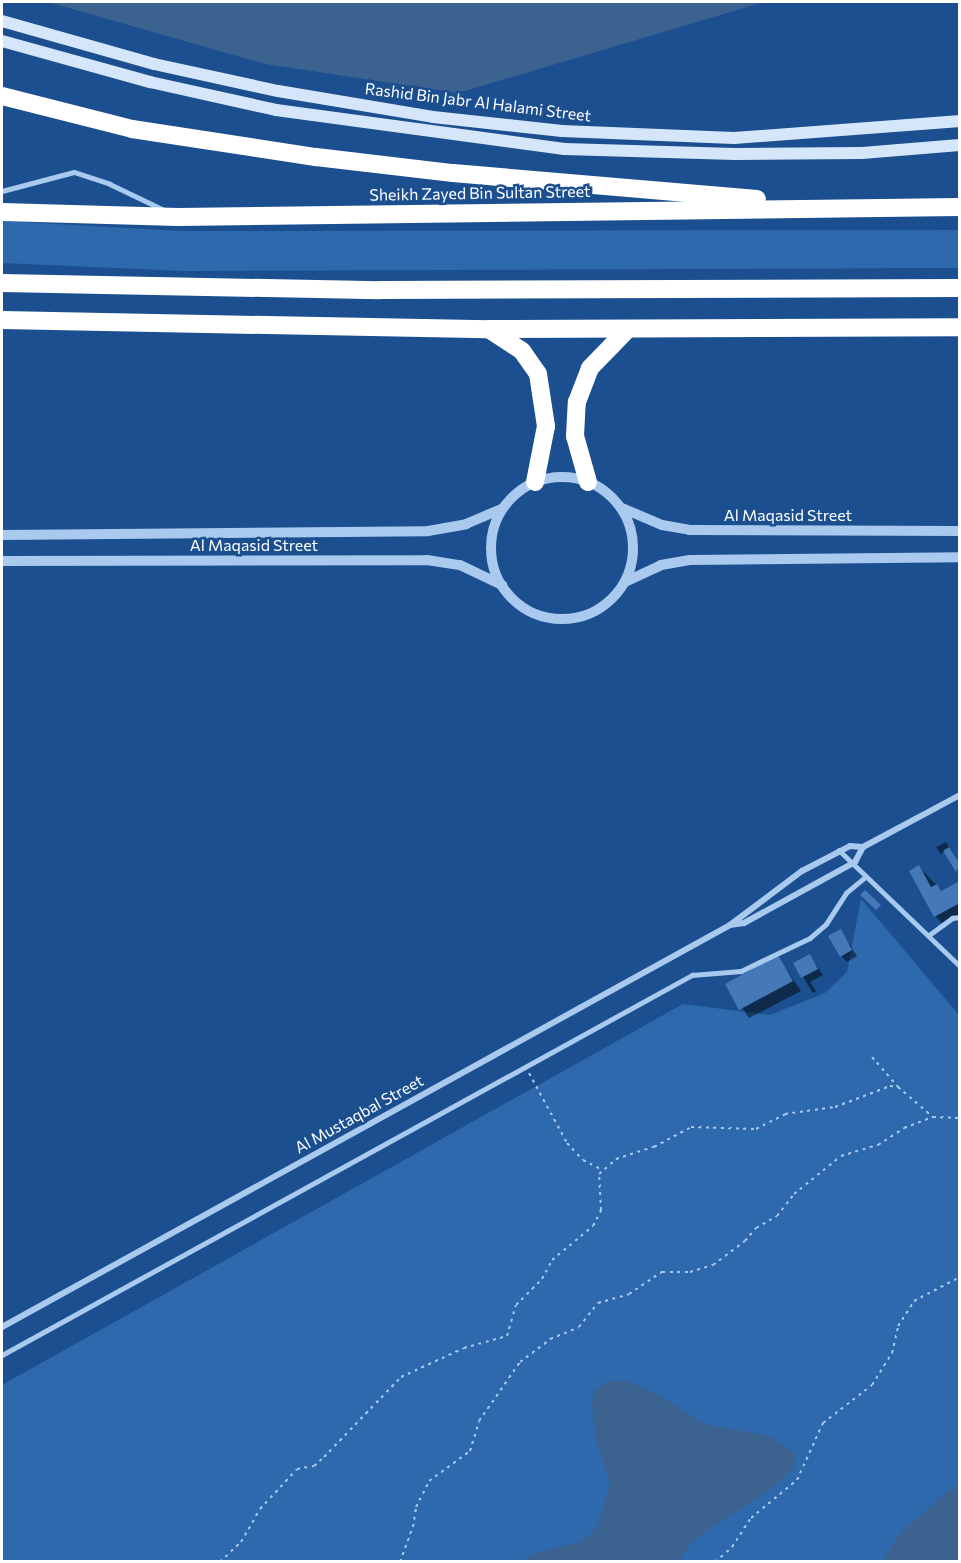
<!DOCTYPE html>
<html>
<head>
<meta charset="utf-8">
<style>
	body { margin:0 }
	#map { position:relative; width:961px; height:1563px; overflow:hidden; background:#1b4f8f; font-family:Commissioner,sans-serif }
	div>[style] { position:absolute }
	.green>* { inset:0; background:#2e69ad }
	.water>* { inset:0; background:#3c6290 }
	.shadow>* { inset:0; background:#0007 }
	.building>* { inset:0; background:#4478b7 }
	.path>* { height:2px; margin-top:-1px; transform-origin:0; background:repeating-linear-gradient(90deg,#a9c9ee 0 3px,transparent 0 7.5px) }
	.service>* { height:4.5px; margin:-2.25px; padding:0 2.25px; transform-origin:2.25px; border-radius:2.25px; background:#a9c9ee }
	.minor>* { height:6px; margin:-3px; padding:0 3px; transform-origin:3px; border-radius:3px; background:#a9c9ee }
	.tertiary>* { height:10px; margin:-5px; padding:0 5px; transform-origin:5px; border-radius:5px; background:#a9c9ee }
	.tertiary>.ring { margin:-5px; padding:0; box-sizing:content-box; background:none; border:10px solid #a9c9ee; border-radius:50% }
	.secondary>* { height:12px; margin:-6px; padding:0 6px; transform-origin:6px; border-radius:6px; background:#d6e6fa }
	.motorway>* { height:18px; margin:-9px; padding:0 9px; transform-origin:9px; border-radius:9px; background:#fff }
	span { translate:-50% -50%; white-space:nowrap; text-align:center; line-height:1.15; -webkit-text-stroke:5px #1b4f8f; paint-order:stroke }
	.street-label { font-size:16px; color:#fff }
	.frame { position:absolute; inset:0; border:3px solid #fff; pointer-events:none }
</style>
</head>
<body>
<div id="map">
	<div class="green">
		<div style="clip-path:polygon(2px 221px,181px 231px,959px 230px,960px 268px,184px 271px,2px 263px)"></div>
		<div style="clip-path:polygon(861px 899px,959px 1015px,959px 1561px,2px 1561px,2px 1385px,683px 1004px,770px 1015px,825px 993px,847px 972px)"></div>
	</div>
	<div class="water">
		<div style="clip-path:polygon(48px 2px,764px 2px,458px 93px,265px 64px)"></div>
		<div style="clip-path:polygon(608px 1381px,626px 1381px,655px 1393px,705px 1424px,769px 1436px,796px 1454px,793px 1469px,773px 1488px,694px 1539px,679px 1561px,522px 1561px,533px 1554px,583px 1541px,598px 1526px,610px 1484px,596px 1440px,592px 1406px,594px 1391px)"></div>
		<div style="clip-path:polygon(959px 1482px,959px 1561px,882px 1561px,900px 1533px)"></div>
	</div>
	<div class="shadow">
		<div style="clip-path:polygon(946px 842px,960px 864px,960px 873px,945px 851px,941px 854px,936px 847px)"></div>
		<div style="clip-path:polygon(919px 867px,943px 892px,960px 885px,960px 916px,944px 925px,935px 916px)"></div>
		<div style="clip-path:polygon(840px 930px,857px 956px,847px 962px,841px 956px)"></div>
		<div style="clip-path:polygon(810px 956px,823px 975px,810px 982px,816px 991px,813px 993px,795px 964px)"></div>
		<div style="clip-path:polygon(778px 957px,801px 991px,749px 1018px,727px 985px)"></div>
	</div>
	<div class="building">
		<div style="clip-path:polygon(949px 847px,960px 864px,956px 872px,943px 851px)"></div>
		<div style="clip-path:polygon(919px 865px,931px 887px,937px 884px,941px 891px,958px 882px,960px 903px,934px 917px,909px 871px)"></div>
		<div style="clip-path:polygon(865px 890px,881px 905px,876px 910px,860px 895px)"></div>
		<div style="clip-path:polygon(841px 929px,852px 950px,840px 957px,828px 936px)"></div>
		<div style="clip-path:polygon(810px 954px,818px 969px,801px 978px,793px 963px)"></div>
		<div style="clip-path:polygon(778px 955px,793px 981px,739px 1010px,725px 984px)"></div>
	</div>
	<div class="path">
		<div style="left:872px;top:1057px;width:40px;rotate:49deg"></div>
		<div style="left:529px;top:1073px;width:80px;rotate:61.5deg"></div>
		<div style="left:567px;top:1143px;width:23px;rotate:47deg"></div>
		<div style="left:583px;top:1160px;width:20px;rotate:27deg"></div>
		<div style="left:220px;top:1562px;width:29px;rotate:-44deg"></div>
		<div style="left:241px;top:1542px;width:38px;rotate:-60deg"></div>
		<div style="left:260px;top:1509px;width:54px;rotate:-47.2deg"></div>
		<div style="left:297px;top:1469px;width:17px;rotate:-10deg"></div>
		<div style="left:314px;top:1466px;width:13px;rotate:-42deg"></div>
		<div style="left:324px;top:1457px;width:111px;rotate:-46.1deg"></div>
		<div style="left:401px;top:1377px;width:69px;rotate:-24.7deg"></div>
		<div style="left:464px;top:1348px;width:45px;rotate:-15.6deg"></div>
		<div style="left:507px;top:1336px;width:32px;rotate:-74deg"></div>
		<div style="left:516px;top:1305px;width:37px;rotate:-45deg"></div>
		<div style="left:542px;top:1279px;width:21px;rotate:-62deg"></div>
		<div style="left:552px;top:1260px;width:53px;rotate:-39.7deg"></div>
		<div style="left:593px;top:1226px;width:18px;rotate:-63deg"></div>
		<div style="left:601px;top:1210px;width:36px;rotate:-93deg"></div>
		<div style="left:599px;top:1174px;width:23px;rotate:-41deg"></div>
		<div style="left:616px;top:1159px;width:40px;rotate:-18deg"></div>
		<div style="left:654px;top:1147px;width:42px;rotate:-28.4deg"></div>
		<div style="left:691px;top:1127px;width:65px;rotate:1.8deg"></div>
		<div style="left:756px;top:1129px;width:33px;rotate:-27deg"></div>
		<div style="left:785px;top:1114px;width:50px;rotate:-8deg"></div>
		<div style="left:835px;top:1107px;width:59px;rotate:-20.9deg"></div>
		<div style="left:890px;top:1086px;width:8px;rotate:7deg"></div>
		<div style="left:898px;top:1087px;width:46px;rotate:40.6deg"></div>
		<div style="left:400px;top:1562px;width:37px;rotate:-70deg"></div>
		<div style="left:413px;top:1527px;width:20px;rotate:-81deg"></div>
		<div style="left:416px;top:1507px;width:29px;rotate:-63deg"></div>
		<div style="left:429px;top:1481px;width:51px;rotate:-36.2deg"></div>
		<div style="left:470px;top:1451px;width:31px;rotate:-73deg"></div>
		<div style="left:479px;top:1421px;width:72px;rotate:-55.2deg"></div>
		<div style="left:520px;top:1362px;width:38px;rotate:-37deg"></div>
		<div style="left:550px;top:1339px;width:31px;rotate:-22deg"></div>
		<div style="left:579px;top:1327px;width:31px;rotate:-52deg"></div>
		<div style="left:598px;top:1303px;width:32px;rotate:-16deg"></div>
		<div style="left:629px;top:1294px;width:40px;rotate:-34deg"></div>
		<div style="left:662px;top:1272px;width:28px"></div>
		<div style="left:690px;top:1272px;width:24px;rotate:-17deg"></div>
		<div style="left:713px;top:1265px;width:40px;rotate:-37deg"></div>
		<div style="left:745px;top:1241px;width:17px;rotate:-50deg"></div>
		<div style="left:756px;top:1228px;width:24px;rotate:-30deg"></div>
		<div style="left:777px;top:1216px;width:28px;rotate:-52deg"></div>
		<div style="left:794px;top:1194px;width:60px;rotate:-39deg"></div>
		<div style="left:841px;top:1156px;width:39px;rotate:-17deg"></div>
		<div style="left:878px;top:1145px;width:31px;rotate:-33deg"></div>
		<div style="left:904px;top:1128px;width:31px;rotate:-21deg"></div>
		<div style="left:933px;top:1117px;width:27px;rotate:2deg"></div>
		<div style="left:715px;top:1562px;width:23px;rotate:-41deg"></div>
		<div style="left:732px;top:1547px;width:35px;rotate:-57deg"></div>
		<div style="left:751px;top:1518px;width:60px;rotate:-39.6deg"></div>
		<div style="left:797px;top:1480px;width:63px;rotate:-65.5deg"></div>
		<div style="left:823px;top:1423px;width:62px;rotate:-37.8deg"></div>
		<div style="left:872px;top:1385px;width:38px;rotate:-58deg"></div>
		<div style="left:892px;top:1353px;width:28px;rotate:-77deg"></div>
		<div style="left:898px;top:1326px;width:30px;rotate:-57deg"></div>
		<div style="left:914px;top:1301px;width:52px;rotate:-27.6deg"></div>
	</div>
	<div class="service">
		<div style="left:2px;top:191px;width:74px;rotate:-14.8deg"></div>
		<div style="left:74px;top:172px;width:38px;rotate:18deg"></div>
		<div style="left:110px;top:184px;width:58px;rotate:25.7deg"></div>
		<div style="left:839px;top:850px;width:168px;rotate:43.8deg"></div>
		<div style="left:929px;top:935px;width:29px;rotate:-36deg"></div>
		<div style="left:952px;top:918px;width:8px;rotate:-7deg"></div>
		<div style="left:2px;top:1355px;width:788px;rotate:-28.84deg"></div>
		<div style="left:692px;top:975px;width:49px;rotate:-4.7deg"></div>
		<div style="left:741px;top:971px;width:76px;rotate:-25.6deg"></div>
		<div style="left:810px;top:938px;width:21px;rotate:-41deg"></div>
		<div style="left:826px;top:924px;width:37px;rotate:-57deg"></div>
		<div style="left:846px;top:893px;width:25px;rotate:-40deg"></div>
	</div>
	<div class="minor">
		<div style="left:730px;top:925px;width:14px;rotate:-8deg"></div>
		<div style="left:744px;top:923px;width:127px;rotate:-28.8deg"></div>
		<div style="left:855px;top:862px;width:17px;rotate:-62deg"></div>
		<div style="left:2px;top:1327px;width:832px;rotate:-28.91deg"></div>
		<div style="left:730px;top:925px;width:90px;rotate:-36.9deg"></div>
		<div style="left:802px;top:871px;width:54px;rotate:-27.5deg"></div>
		<div style="left:850px;top:846px;width:13px;rotate:4deg"></div>
		<div style="left:863px;top:847px;width:110px;rotate:-28.2deg"></div>
	</div>
	<div class="tertiary">
		<div class="ring" style="left:491px;top:477px;width:132px;height:132px"></div>
		<div style="left:622px;top:508px;width:43px;rotate:23deg"></div>
		<div style="left:662px;top:525px;width:27px;rotate:10deg"></div>
		<div style="left:689px;top:530px;width:271px;rotate:0.2deg"></div>
		<div style="left:2px;top:535px;width:426px;rotate:-0.5deg"></div>
		<div style="left:428px;top:531px;width:39px;rotate:-10deg"></div>
		<div style="left:466px;top:524px;width:39px;rotate:-23deg"></div>
		<div style="left:2px;top:561px;width:425px;rotate:-0.1deg"></div>
		<div style="left:427px;top:560px;width:33px;rotate:9deg"></div>
		<div style="left:460px;top:565px;width:47px;rotate:25.5deg"></div>
		<div style="left:625px;top:582px;width:40px;rotate:-25deg"></div>
		<div style="left:661px;top:565px;width:29px;rotate:-10deg"></div>
		<div style="left:690px;top:560px;width:270px;rotate:-0.6deg"></div>
	</div>
	<div class="secondary">
		<div style="left:2px;top:21px;width:158px;rotate:15.8deg"></div>
		<div style="left:154px;top:64px;width:127px;rotate:12.3deg"></div>
		<div style="left:278px;top:91px;width:157px;rotate:9.5deg"></div>
		<div style="left:433px;top:117px;width:130px;rotate:6.2deg"></div>
		<div style="left:562px;top:131px;width:172px;rotate:2.3deg"></div>
		<div style="left:734px;top:138px;width:227px;rotate:-4.3deg"></div>
		<div style="left:2px;top:41px;width:154px;rotate:15.5deg"></div>
		<div style="left:150px;top:82px;width:129px;rotate:12.5deg"></div>
		<div style="left:276px;top:110px;width:291px;rotate:7.7deg"></div>
		<div style="left:564px;top:149px;width:171px;rotate:1.7deg"></div>
		<div style="left:735px;top:154px;width:127px;rotate:-0.5deg"></div>
		<div style="left:862px;top:153px;width:98px;rotate:-4.7deg"></div>
	</div>
	<div class="motorway">
		<div style="left:2px;top:96px;width:134px;rotate:14.2deg"></div>
		<div style="left:132px;top:129px;width:186px;rotate:8.7deg"></div>
		<div style="left:316px;top:157px;width:138px;rotate:6.7deg"></div>
		<div style="left:453px;top:173px;width:305px;rotate:4.9deg"></div>
		<div style="left:2px;top:212px;width:176px;rotate:1.6deg"></div>
		<div style="left:178px;top:217px;width:782px;rotate:-0.73deg"></div>
		<div style="left:2px;top:283px;width:378px;rotate:1.1deg"></div>
		<div style="left:380px;top:290px;width:580px;rotate:-0.2deg"></div>
		<div style="left:2px;top:320px;width:486px;rotate:1.1deg"></div>
		<div style="left:488px;top:329px;width:472px;rotate:-0.2deg"></div>
		<div style="left:490px;top:330px;width:38px;rotate:33deg"></div>
		<div style="left:522px;top:351px;width:28px;rotate:55deg"></div>
		<div style="left:538px;top:374px;width:53px;rotate:81.3deg"></div>
		<div style="left:546px;top:426px;width:57px;rotate:101.1deg"></div>
		<div style="left:588px;top:482px;width:48px;rotate:-105.8deg"></div>
		<div style="left:575px;top:436px;width:34px;rotate:-87deg"></div>
		<div style="left:577px;top:402px;width:36px;rotate:-69deg"></div>
		<div style="left:590px;top:368px;width:53px;rotate:-45.8deg"></div>
	</div>
	<div class="street-label">
		<span style="left:478px;top:102px;rotate:7deg">Rashid Bin Jabr Al Halami Street</span>
		<span style="left:480px;top:193px;rotate:-1deg">Sheikh Zayed Bin Sultan Street</span>
		<span style="left:788px;top:515px">Al Maqasid Street</span>
		<span style="left:254px;top:545px">Al Maqasid Street</span>
		<span style="left:359px;top:1114px;rotate:-29deg">Al Mustaqbal Street</span>
	</div>
	<div class="frame"></div>
</div>
</body>
</html>
